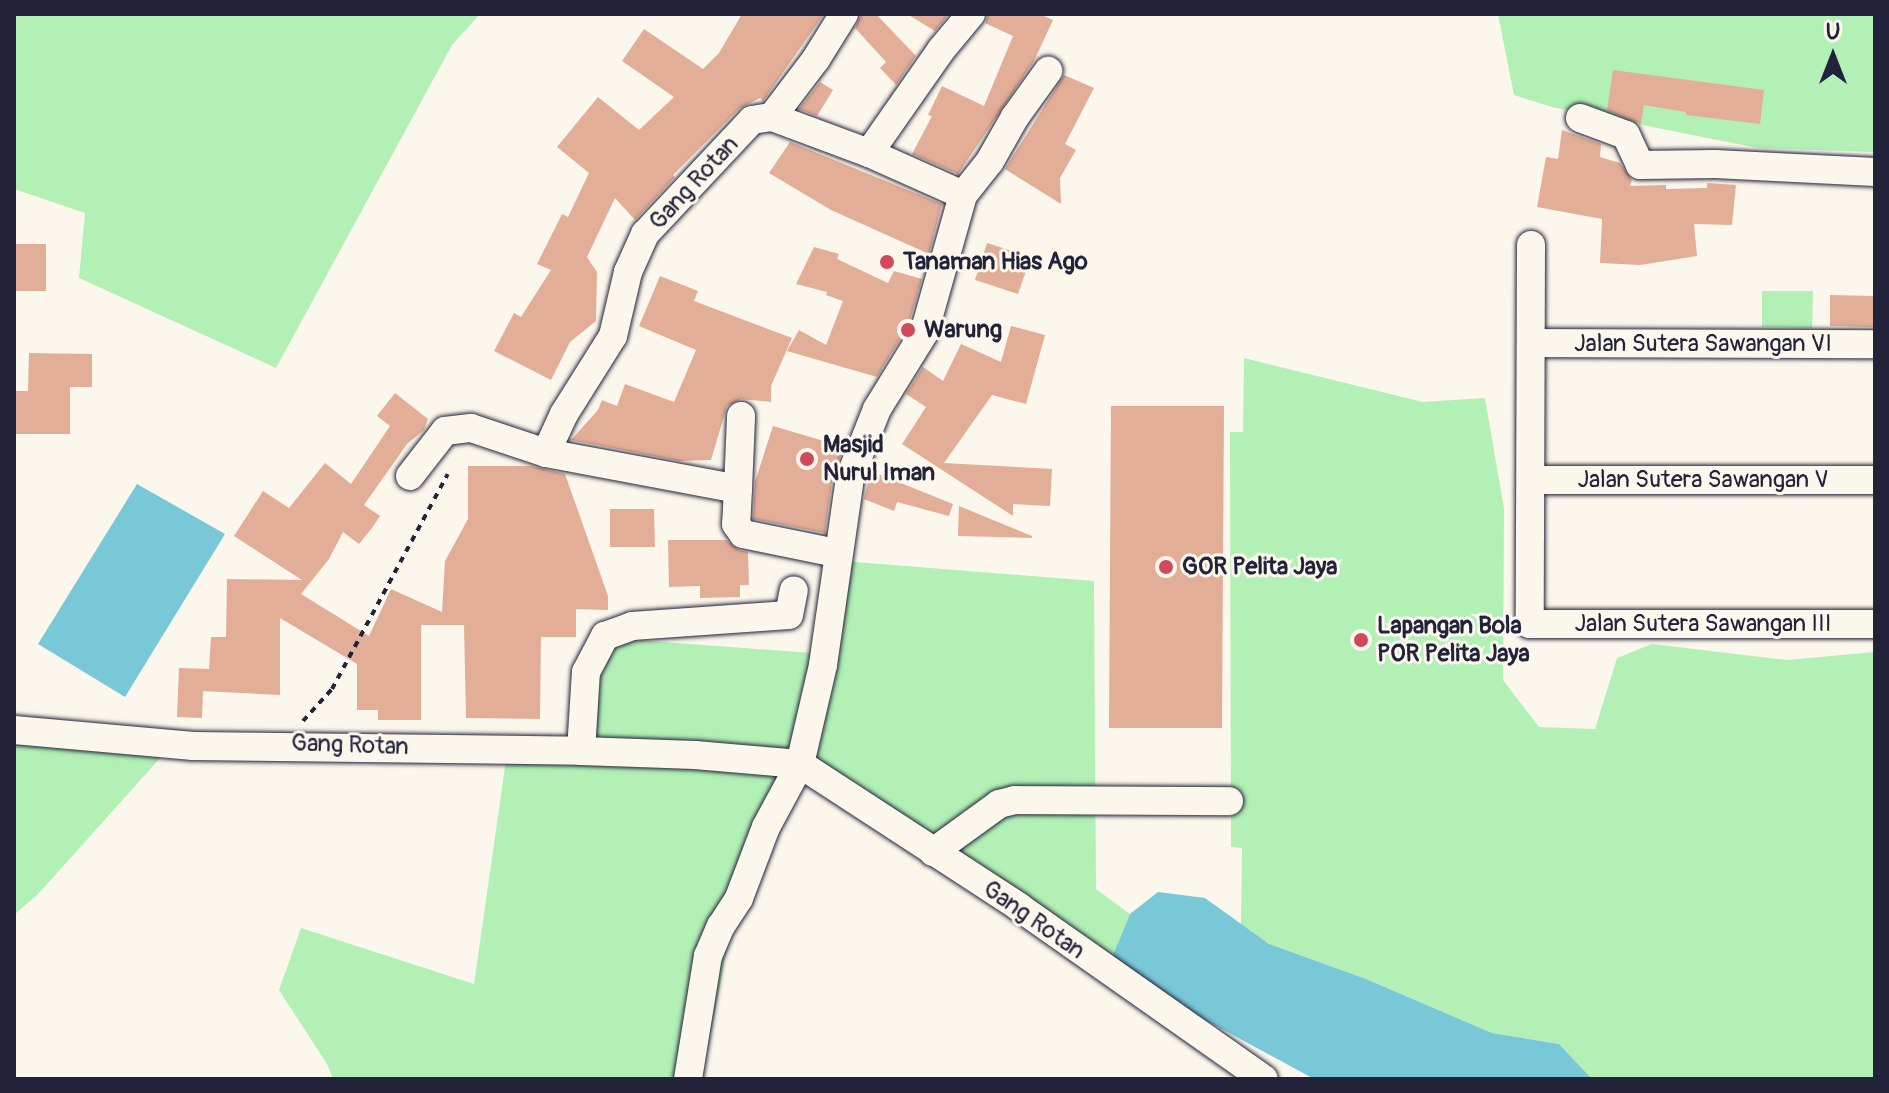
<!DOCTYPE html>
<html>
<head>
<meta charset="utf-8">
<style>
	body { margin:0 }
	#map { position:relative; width:1889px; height:1093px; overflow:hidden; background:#fbf7ec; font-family:Pangolin,sans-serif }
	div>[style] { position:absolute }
	.green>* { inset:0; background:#b2f0b6 }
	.water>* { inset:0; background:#79c8d7 }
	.building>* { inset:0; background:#e3ae97 }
	.path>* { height:4px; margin-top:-2px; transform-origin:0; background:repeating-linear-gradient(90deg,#22223b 0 6px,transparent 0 12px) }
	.roads { filter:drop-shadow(0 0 2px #22223b) drop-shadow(0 0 2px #22223b) }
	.minor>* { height:28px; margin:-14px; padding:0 14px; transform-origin:14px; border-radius:14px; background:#fbf7ec }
	.dots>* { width:22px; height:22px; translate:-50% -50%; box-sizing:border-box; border:4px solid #fbf7ec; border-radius:50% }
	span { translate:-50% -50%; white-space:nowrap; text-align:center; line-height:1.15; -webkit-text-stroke:6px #fbf7ec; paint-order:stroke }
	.street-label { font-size:24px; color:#22223b }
	.poi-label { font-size:24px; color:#22223b; font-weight:700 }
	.left { translate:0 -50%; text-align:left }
	.frame { position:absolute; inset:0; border:16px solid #22223b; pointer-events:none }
	.north { position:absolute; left:1793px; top:16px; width:80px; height:80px; -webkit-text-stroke:6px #fbf7ec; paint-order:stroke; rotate:0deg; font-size:22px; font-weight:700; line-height:32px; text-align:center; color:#22223b }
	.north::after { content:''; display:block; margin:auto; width:28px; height:36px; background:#22223b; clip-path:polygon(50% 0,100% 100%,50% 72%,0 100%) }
</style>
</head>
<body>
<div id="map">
	<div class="green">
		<div style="clip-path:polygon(14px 14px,480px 14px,452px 45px,276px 368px,79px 278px,85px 213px,14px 189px)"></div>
		<div style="clip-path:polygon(1498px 14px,1875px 14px,1875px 152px,1758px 148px,1552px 107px,1514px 95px)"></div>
		<div style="clip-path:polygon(1762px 291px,1813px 291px,1812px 328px,1762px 327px)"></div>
		<div style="clip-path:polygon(1244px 358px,1423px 402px,1485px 398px,1504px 509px,1503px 680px,1539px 727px,1595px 729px,1617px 658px,1652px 644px,1787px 660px,1875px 652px,1875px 1079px,1592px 1079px,1559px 1044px,1492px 1033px,1366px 979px,1269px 944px,1241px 925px,1242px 848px,1231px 847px,1230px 432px,1243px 432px)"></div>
		<div style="clip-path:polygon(843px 561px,1094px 581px,1096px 889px,1130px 914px,1108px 967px,798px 769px,737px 898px,702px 1079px,333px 1079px,327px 1064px,279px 990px,301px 928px,474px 984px,508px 746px,590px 748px,593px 671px,609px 638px,825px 654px)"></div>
		<div style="clip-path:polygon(14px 734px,162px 756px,39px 893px,14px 915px)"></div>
	</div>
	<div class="water">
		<div style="clip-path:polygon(137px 484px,225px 534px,125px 697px,38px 644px)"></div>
		<div style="clip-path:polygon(1158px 892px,1205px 898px,1269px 944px,1366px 979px,1492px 1033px,1559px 1044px,1592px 1079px,1314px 1079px,1108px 967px,1130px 914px)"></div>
	</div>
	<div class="building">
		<div style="clip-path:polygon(742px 14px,824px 14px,763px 101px,760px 98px,740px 108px,673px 175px,675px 177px,635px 220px,615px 198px,587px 257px,597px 272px,596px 321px,570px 342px,551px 380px,494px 351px,514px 313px,521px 317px,551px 270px,537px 264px,562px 214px,568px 217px,589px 173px,557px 147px,598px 97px,639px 130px,674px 97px,622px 61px,644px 29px,703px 69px,719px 53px)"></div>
		<div style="clip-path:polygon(861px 14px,876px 14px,916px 56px,896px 85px,880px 68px,886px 62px,855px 28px)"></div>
		<div style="clip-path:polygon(907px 14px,949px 14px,935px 31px)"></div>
		<div style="clip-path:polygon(988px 14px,1039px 14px,1053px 20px,1034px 61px,958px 174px,912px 154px,932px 116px,928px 115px,942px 86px,984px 106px,1013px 36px,985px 23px)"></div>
		<div style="clip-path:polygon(1613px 70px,1764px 90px,1760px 124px,1686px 115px,1686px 112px,1644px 105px,1641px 123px,1635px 122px,1607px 110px)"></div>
		<div style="clip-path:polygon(1064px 75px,1094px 88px,1065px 144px,1076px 150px,1060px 178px,1061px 204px,1005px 169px)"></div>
		<div style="clip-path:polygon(820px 82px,833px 90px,817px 116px,799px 109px)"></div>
		<div style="clip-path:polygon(1562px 130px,1601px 144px,1600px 157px,1620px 163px,1632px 180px,1630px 186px,1666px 185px,1666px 189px,1707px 188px,1707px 183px,1736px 185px,1732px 225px,1694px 224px,1697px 256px,1640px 265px,1600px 263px,1602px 219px,1537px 207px,1546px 157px,1558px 159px)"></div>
		<div style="clip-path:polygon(790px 142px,942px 204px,929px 254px,831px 210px,769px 173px)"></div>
		<div style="clip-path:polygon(987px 243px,1031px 257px,1018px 294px,975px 280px)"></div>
		<div style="clip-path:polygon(14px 244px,46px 244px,46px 291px,14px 291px)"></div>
		<div style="clip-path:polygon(814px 247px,839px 254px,837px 259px,888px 283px,894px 271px,922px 279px,908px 326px,877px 377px,787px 351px,799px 330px,826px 345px,843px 301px,826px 295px,827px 292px,796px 284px)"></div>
		<div style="clip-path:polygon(660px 276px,698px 291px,694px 301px,792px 338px,771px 386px,771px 402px,741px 399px,727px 406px,711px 460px,679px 461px,571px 440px,598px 410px,602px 400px,617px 406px,625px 384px,674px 402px,696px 350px,639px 326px)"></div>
		<div style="clip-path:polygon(1830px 295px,1875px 296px,1875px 327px,1830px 326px)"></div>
		<div style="clip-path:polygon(1011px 326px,1045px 335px,1026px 404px,992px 395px,944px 463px,1052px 469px,1050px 506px,1013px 504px,1013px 516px,902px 444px,926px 407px,906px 394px,923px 367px,943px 381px,961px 344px,1001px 362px)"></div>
		<div style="clip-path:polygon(29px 353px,92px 354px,92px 387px,70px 387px,70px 434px,14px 434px,14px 391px,28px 391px)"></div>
		<div style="clip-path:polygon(395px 393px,428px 419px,424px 430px,407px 444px,364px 505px,380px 516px,372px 528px,359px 544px,343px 532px,329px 559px,301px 594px,369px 636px,391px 589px,442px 612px,445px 561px,468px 519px,468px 466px,531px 466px,565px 474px,608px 596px,608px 610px,576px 609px,576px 637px,541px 637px,540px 719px,466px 718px,464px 625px,421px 625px,421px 720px,378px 720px,378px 710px,357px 710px,357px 664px,280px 618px,280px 695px,203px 691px,202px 718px,177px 717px,179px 668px,209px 669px,211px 637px,226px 637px,227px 579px,302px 580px,234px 536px,263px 491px,289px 508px,325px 463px,351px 484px,390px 426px,377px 416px)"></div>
		<div style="clip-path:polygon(1111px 406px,1224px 406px,1222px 728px,1109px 728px)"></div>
		<div style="clip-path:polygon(773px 426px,844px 447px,833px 474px,825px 533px,753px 519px,755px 482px)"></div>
		<div style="clip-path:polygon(871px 471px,953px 504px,949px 516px,897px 502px,894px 511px,864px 499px)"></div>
		<div style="clip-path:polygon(959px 506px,1032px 536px,1032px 538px,958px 536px)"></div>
		<div style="clip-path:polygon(610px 509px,654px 509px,655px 547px,610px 547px)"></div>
		<div style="clip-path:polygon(668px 540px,726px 540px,739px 550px,748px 552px,749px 585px,740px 585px,740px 597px,700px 598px,700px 586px,669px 587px)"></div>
	</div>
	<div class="path">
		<div style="left:303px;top:721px;width:43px;rotate:-47.8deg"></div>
		<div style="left:332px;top:689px;width:244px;rotate:-61.7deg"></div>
	</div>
	<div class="roads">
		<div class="minor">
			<div style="left:772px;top:117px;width:73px;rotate:-52.8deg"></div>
			<div style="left:816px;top:59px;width:53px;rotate:-58.1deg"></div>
			<div style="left:1580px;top:118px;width:49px;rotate:20.3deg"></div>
			<div style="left:1626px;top:135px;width:33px;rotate:65deg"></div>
			<div style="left:1640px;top:165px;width:75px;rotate:-0.8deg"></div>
			<div style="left:1715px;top:164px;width:160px;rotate:2.9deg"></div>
			<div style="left:869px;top:153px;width:126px;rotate:-55deg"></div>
			<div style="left:941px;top:50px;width:47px;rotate:-50.2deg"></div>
			<div style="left:1531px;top:245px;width:379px;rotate:90.2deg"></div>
			<div style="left:1530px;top:624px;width:345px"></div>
			<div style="left:1531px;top:343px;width:344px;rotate:0.2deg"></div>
			<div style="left:546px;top:453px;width:43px;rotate:-65.2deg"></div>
			<div style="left:564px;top:414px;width:92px;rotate:-57.9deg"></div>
			<div style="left:613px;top:336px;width:66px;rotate:-76.8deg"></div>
			<div style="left:628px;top:272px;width:42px;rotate:-65.9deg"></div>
			<div style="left:645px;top:234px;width:156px;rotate:-46.8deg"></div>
			<div style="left:752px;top:120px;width:20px;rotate:-9deg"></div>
			<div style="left:772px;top:117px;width:103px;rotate:20.4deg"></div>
			<div style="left:869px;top:153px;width:103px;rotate:24.1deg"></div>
			<div style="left:410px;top:476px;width:57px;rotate:-52.1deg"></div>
			<div style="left:445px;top:431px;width:26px;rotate:-7deg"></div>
			<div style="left:471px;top:428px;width:79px;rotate:18.4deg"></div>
			<div style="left:546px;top:453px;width:195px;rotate:10.6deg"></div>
			<div style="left:738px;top:489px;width:35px;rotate:93deg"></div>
			<div style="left:736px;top:524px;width:12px;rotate:55deg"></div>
			<div style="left:743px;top:534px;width:95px;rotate:11.5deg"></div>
			<div style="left:1531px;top:480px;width:344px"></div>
			<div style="left:738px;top:489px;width:73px;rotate:-87.6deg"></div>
			<div style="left:14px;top:730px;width:180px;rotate:5.1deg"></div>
			<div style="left:193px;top:746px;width:388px;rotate:0.7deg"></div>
			<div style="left:581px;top:751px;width:114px;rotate:2deg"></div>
			<div style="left:695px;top:755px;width:105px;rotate:4.9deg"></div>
			<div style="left:800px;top:764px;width:262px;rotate:33.1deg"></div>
			<div style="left:1019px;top:907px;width:299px;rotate:35.1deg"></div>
			<div style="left:581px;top:751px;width:79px;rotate:-86.4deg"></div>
			<div style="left:586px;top:672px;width:41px;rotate:-62.2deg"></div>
			<div style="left:605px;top:636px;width:29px;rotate:-20deg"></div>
			<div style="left:632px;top:626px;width:157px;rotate:-4deg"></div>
			<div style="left:789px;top:615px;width:25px;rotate:-79deg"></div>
			<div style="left:933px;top:852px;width:82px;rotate:-36deg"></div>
			<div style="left:999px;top:804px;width:16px;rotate:-14deg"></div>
			<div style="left:1015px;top:800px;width:214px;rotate:0.3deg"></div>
			<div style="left:688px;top:1079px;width:125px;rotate:-80.8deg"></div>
			<div style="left:708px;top:956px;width:33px;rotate:-67deg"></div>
			<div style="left:721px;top:926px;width:33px;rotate:-57deg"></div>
			<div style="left:739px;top:898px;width:76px;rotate:-69.2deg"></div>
			<div style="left:766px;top:827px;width:72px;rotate:-61.6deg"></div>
			<div style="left:800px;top:764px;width:102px;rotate:-76.9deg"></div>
			<div style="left:823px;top:665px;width:190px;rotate:-81.8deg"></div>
			<div style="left:850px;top:477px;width:73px;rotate:-68.3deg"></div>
			<div style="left:877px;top:409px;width:89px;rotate:-58.3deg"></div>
			<div style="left:924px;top:333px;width:143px;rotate:-74.2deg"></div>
			<div style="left:963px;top:195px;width:43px;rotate:-51.5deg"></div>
			<div style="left:990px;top:161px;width:51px;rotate:-60.4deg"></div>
			<div style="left:1015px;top:117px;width:57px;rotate:-54.3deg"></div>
		</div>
	</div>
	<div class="dots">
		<div style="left:887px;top:262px;background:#d1495b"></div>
		<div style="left:908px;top:330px;background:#d1495b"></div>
		<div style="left:807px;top:459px;background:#d1495b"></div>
		<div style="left:1166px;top:567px;background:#d1495b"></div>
		<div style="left:1361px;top:640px;background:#d1495b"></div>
	</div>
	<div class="street-label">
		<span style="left:694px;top:183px;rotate:-47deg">Gang Rotan</span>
		<span style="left:1703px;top:344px">Jalan Sutera Sawangan VI</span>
		<span style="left:1703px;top:480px">Jalan Sutera Sawangan V</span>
		<span style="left:1703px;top:624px">Jalan Sutera Sawangan III</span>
		<span style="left:350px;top:745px;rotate:2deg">Gang Rotan</span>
		<span style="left:1034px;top:920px;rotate:35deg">Gang Rotan</span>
	</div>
	<div class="poi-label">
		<span class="left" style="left:903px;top:262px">Tanaman Hias Ago</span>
		<span class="left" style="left:924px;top:330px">Warung</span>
		<span class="left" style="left:823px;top:459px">Masjid<br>Nurul Iman</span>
		<span class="left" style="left:1182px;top:567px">GOR Pelita Jaya</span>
		<span class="left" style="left:1377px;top:640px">Lapangan Bola<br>POR Pelita Jaya</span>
	</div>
	<div class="frame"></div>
	<div class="north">U</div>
</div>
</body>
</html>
